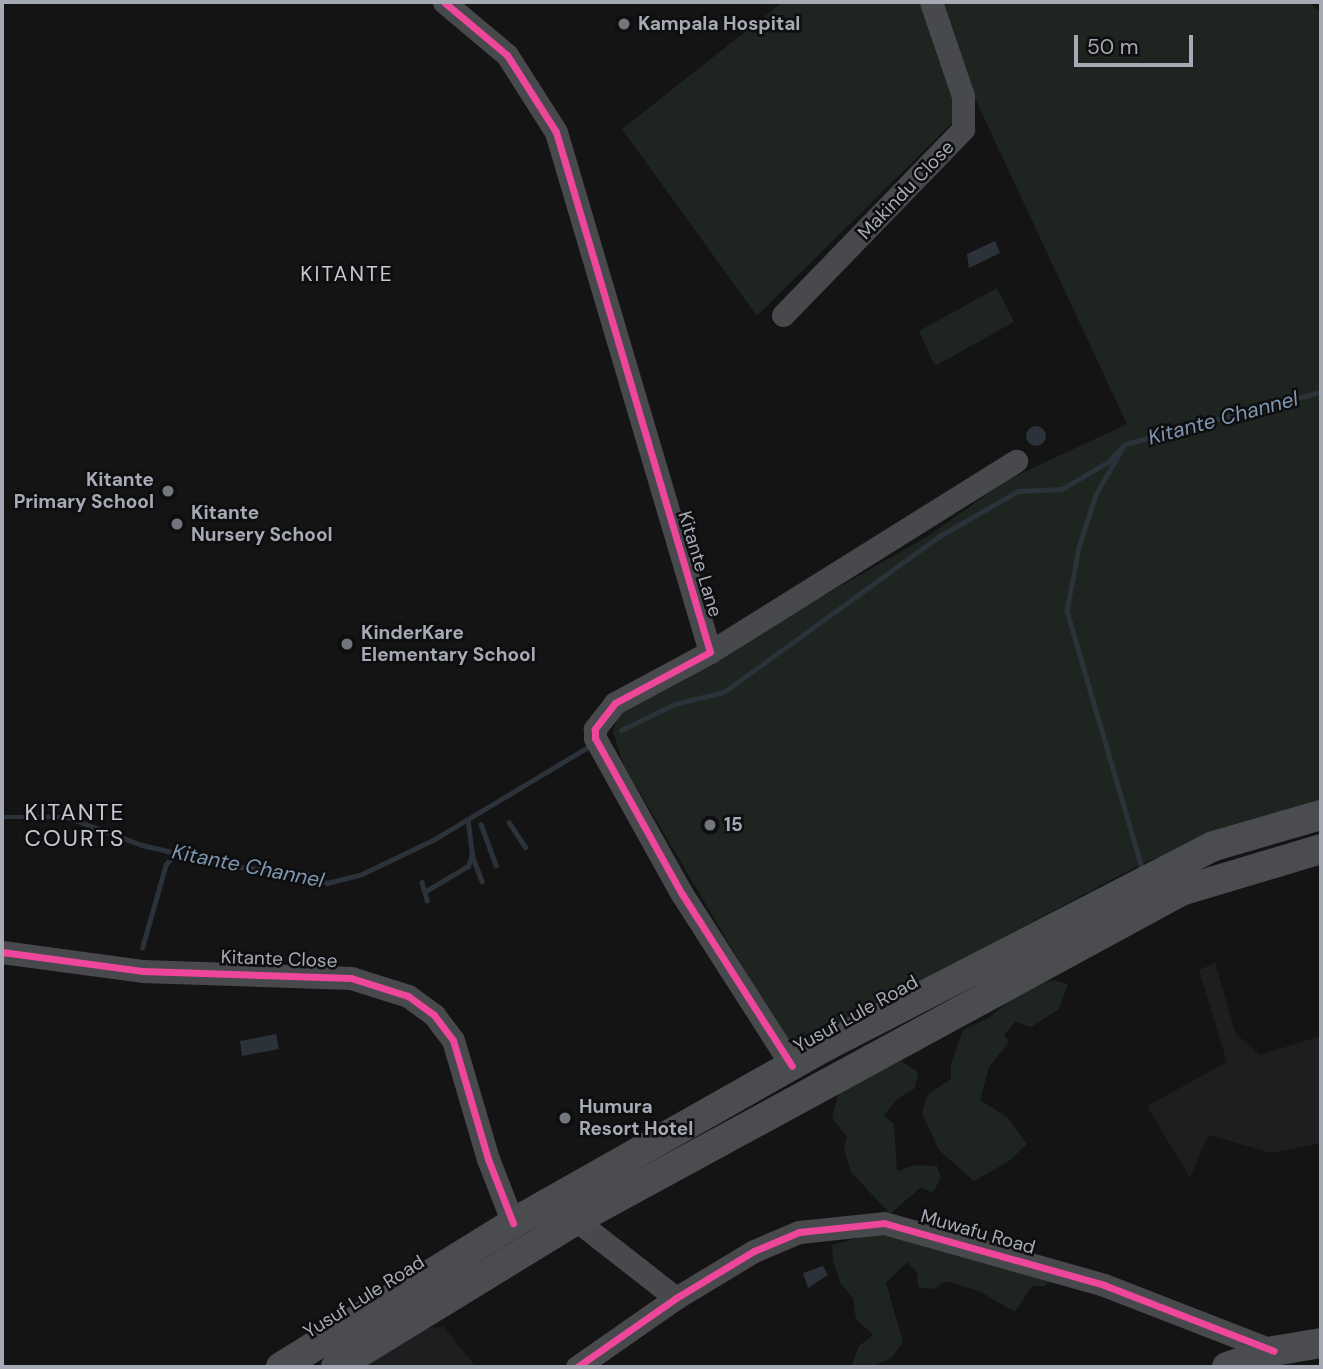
<!DOCTYPE html>
<html>
<head>
<meta charset="utf-8">
<style>
	body { margin:0 }
	#map { position:relative; width:1323px; height:1369px; overflow:hidden; background:#141414; font-family:"DM Sans",sans-serif }
	div>[style] { position:absolute }
	.built>* { inset:0; background:#1e1e20 }
	.green>* { inset:0; background:#1e241f }
	.water>* { inset:0; background:#2b3239 }
	.round { border-radius:50% }
	.stream>* { height:4.5px; margin:-2.25px; padding:0 2.25px; transform-origin:2.25px; border-radius:2.25px; background:#2b3239 }
	.minor>* { height:23px; margin:-11.5px; padding:0 11.5px; transform-origin:11.5px; border-radius:11.5px; background:#48494d }
	.major>* { height:30px; margin:-15px; padding:0 15px; transform-origin:15px; border-radius:15px; background:#4b4c4f }
	.cycleway>* { height:7px; margin:-3.5px; padding:0 3.5px; transform-origin:3.5px; border-radius:3.5px; background:#ed469a }
	.dots>* { width:19px; height:19px; translate:-50% -50%; box-sizing:border-box; border:4px solid #0e0e10; border-radius:50% }
	span { translate:-50% -50%; white-space:nowrap; text-align:center; line-height:1.15; -webkit-text-stroke:5px #0e0e10; paint-order:stroke }
	.poi-label { font-size:19px; color:#a6aab4; font-weight:700 }
	.left { translate:0 -50%; text-align:left }
	.right { translate:-100% -50%; text-align:right }
	.street-label { font-size:19px; color:#a6aab4 }
	.neighbourhood-label { font-size:21px; color:#c6c9d1; letter-spacing:2px }
	.water-label { font-size:21px; color:#7e96ae; font-style:italic }
	.quarter-label { font-size:23px; color:#c6c9d1; letter-spacing:2px }
	.frame { position:absolute; inset:0; border:4px solid #a6aab4; pointer-events:none }
	.scale { position:absolute; left:1074px; top:35px; width:119px; height:32px; box-sizing:border-box; border:4px solid #a6aab4; border-top:0; padding-left:9px; font-size:21px; line-height:24px; white-space:nowrap; color:#a6aab4; -webkit-text-stroke:5px #0e0e10; paint-order:stroke }
</style>
</head>
<body>
<div id="map">
	<div class="built">
		<div style="clip-path:polygon(1215px 963px,1236px 1034px,1260px 1055px,1321px 1036px,1321px 1143px,1272px 1153px,1208px 1135px,1190px 1178px,1147px 1106px,1227px 1062px,1199px 970px)"></div>
		<div style="clip-path:polygon(444px 1327px,476px 1367px,362px 1367px,423px 1328px)"></div>
	</div>
	<div class="green">
		<div style="clip-path:polygon(783px 2px,1309px 2px,1321px 13px,1321px 803px,1241px 824px,1141px 864px,792px 1050px,624px 766px,613px 732px,618px 714px,928px 536px,1007px 480px,1127px 424px,938px 19px,962px 113px,757px 316px,622px 129px)"></div>
		<div style="clip-path:polygon(997px 288px,1014px 322px,935px 366px,919px 331px)"></div>
		<div style="clip-path:polygon(1053px 980px,1068px 984px,1059px 1009px,1031px 1027px,1015px 1022px,1004px 1035px,1009px 1042px,989px 1067px,980px 1100px,1007px 1117px,1027px 1144px,1009px 1161px,974px 1181px,939px 1150px,922px 1113px,927px 1095px,951px 1079px,951px 1064px,963px 1030px,990px 1017px,1023px 990px)"></div>
		<div style="clip-path:polygon(901px 1061px,918px 1072px,915px 1088px,896px 1100px,884px 1115px,894px 1124px,897px 1171px,916px 1165px,937px 1166px,941px 1178px,933px 1192px,920px 1188px,890px 1214px,851px 1172px,844px 1149px,847px 1137px,832px 1118px,840px 1089px)"></div>
		<div style="clip-path:polygon(888px 1230px,1054px 1278px,1044px 1286px,1032px 1286px,1015px 1312px,979px 1291px,946px 1281px,933px 1289px,918px 1287px,917px 1273px,907px 1262px,886px 1283px,903px 1342px,892px 1357px,872px 1367px,851px 1367px,859px 1346px,873px 1335px,856px 1319px,853px 1298px,841px 1284px,833px 1261px,832px 1245px)"></div>
	</div>
	<div class="water">
		<div style="clip-path:polygon(995px 241px,1000px 253px,969px 268px,967px 254px)"></div>
		<div class="round" style="left:1026px;top:426px;width:20px;height:20px"></div>
		<div style="clip-path:polygon(276px 1034px,279px 1049px,242px 1056px,240px 1041px)"></div>
		<div style="clip-path:polygon(823px 1266px,828px 1275px,808px 1288px,803px 1273px)"></div>
	</div>
	<div class="stream">
		<div style="left:1125px;top:444px;width:203px;rotate:-14.9deg"></div>
		<div style="left:1123px;top:448px;width:54px;rotate:119.9deg"></div>
		<div style="left:1096px;top:495px;width:55px;rotate:108.1deg"></div>
		<div style="left:1079px;top:547px;width:65px;rotate:100.6deg"></div>
		<div style="left:1067px;top:611px;width:264px;rotate:73.7deg"></div>
		<div style="left:621px;top:730px;width:60px;rotate:-25.7deg"></div>
		<div style="left:675px;top:704px;width:50px;rotate:-13.8deg"></div>
		<div style="left:724px;top:692px;width:264px;rotate:-35.9deg"></div>
		<div style="left:938px;top:537px;width:92px;rotate:-29.9deg"></div>
		<div style="left:1018px;top:491px;width:44px;rotate:-2.6deg"></div>
		<div style="left:1062px;top:489px;width:53px;rotate:-30.4deg"></div>
		<div style="left:1108px;top:462px;width:25px;rotate:-47deg"></div>
		<div style="left:2px;top:817px;width:65px"></div>
		<div style="left:67px;top:817px;width:80px;rotate:20.5deg"></div>
		<div style="left:142px;top:845px;width:92px;rotate:13.1deg"></div>
		<div style="left:232px;top:866px;width:75px;rotate:6.1deg"></div>
		<div style="left:307px;top:874px;width:22px;rotate:24deg"></div>
		<div style="left:327px;top:883px;width:36px;rotate:-14deg"></div>
		<div style="left:362px;top:874px;width:81px;rotate:-25.6deg"></div>
		<div style="left:435px;top:839px;width:181px;rotate:-31deg"></div>
		<div style="left:509px;top:822px;width:30px;rotate:57deg"></div>
		<div style="left:481px;top:824px;width:44px;rotate:69.9deg"></div>
		<div style="left:472px;top:855px;width:28px;rotate:69deg"></div>
		<div style="left:422px;top:882px;width:19px;rotate:74deg"></div>
		<div style="left:426px;top:891px;width:49px;rotate:-30.8deg"></div>
		<div style="left:468px;top:866px;width:12px;rotate:-70deg"></div>
		<div style="left:472px;top:855px;width:34px;rotate:-97deg"></div>
		<div style="left:142px;top:948px;width:87px;rotate:-74.1deg"></div>
		<div style="left:166px;top:864px;width:16px;rotate:-47deg"></div>
		<div style="left:1277px;top:1367px;width:3px;rotate:-18deg"></div>
	</div>
	<div class="minor">
		<div style="left:444px;top:2px;width:82px;rotate:40.1deg"></div>
		<div style="left:507px;top:55px;width:91px;rotate:57.5deg"></div>
		<div style="left:556px;top:132px;width:542px;rotate:73.5deg"></div>
		<div style="left:710px;top:652px;width:108px;rotate:151.8deg"></div>
		<div style="left:615px;top:703px;width:33px;rotate:128deg"></div>
		<div style="left:595px;top:729px;width:9px;rotate:90deg"></div>
		<div style="left:595px;top:738px;width:179px;rotate:60.9deg"></div>
		<div style="left:682px;top:894px;width:204px;rotate:57.4deg"></div>
		<div style="left:783px;top:315px;width:259px;rotate:-45.9deg"></div>
		<div style="left:963px;top:129px;width:33px;rotate:-90deg"></div>
		<div style="left:963px;top:96px;width:99px;rotate:-108.8deg"></div>
		<div style="left:710px;top:652px;width:361px;rotate:-32deg"></div>
		<div style="left:2px;top:952px;width:141px;rotate:7.7deg"></div>
		<div style="left:142px;top:971px;width:209px;rotate:1.9deg"></div>
		<div style="left:351px;top:978px;width:60px;rotate:17.5deg"></div>
		<div style="left:408px;top:996px;width:32px;rotate:36deg"></div>
		<div style="left:434px;top:1015px;width:31px;rotate:53deg"></div>
		<div style="left:453px;top:1040px;width:124px;rotate:73.6deg"></div>
		<div style="left:488px;top:1159px;width:69px;rotate:68.7deg"></div>
		<div style="left:576px;top:1220px;width:127px;rotate:38deg"></div>
		<div style="left:577px;top:1367px;width:121px;rotate:-34.9deg"></div>
		<div style="left:676px;top:1298px;width:91px;rotate:-31.1deg"></div>
		<div style="left:754px;top:1251px;width:49px;rotate:-22.9deg"></div>
		<div style="left:799px;top:1232px;width:85px;rotate:-6deg"></div>
		<div style="left:884px;top:1223px;width:229px;rotate:15.7deg"></div>
		<div style="left:1104px;top:1285px;width:182px;rotate:21.2deg"></div>
	</div>
	<div class="major">
		<div style="left:281px;top:1367px;width:273px;rotate:-31.8deg"></div>
		<div style="left:513px;top:1223px;width:362px;rotate:-29.5deg"></div>
		<div style="left:828px;top:1045px;width:434px;rotate:-27.3deg"></div>
		<div style="left:1214px;top:846px;width:111px;rotate:-16.2deg"></div>
		<div style="left:336px;top:1367px;width:281px;rotate:-31.5deg"></div>
		<div style="left:576px;top:1220px;width:689px;rotate:-28.54deg"></div>
		<div style="left:1181px;top:891px;width:146px;rotate:-16.7deg"></div>
		<div style="left:1227px;top:1367px;width:50px;rotate:-18.8deg"></div>
		<div style="left:1274px;top:1351px;width:48px;rotate:-9.7deg"></div>
	</div>
	<div class="cycleway">
		<div style="left:444px;top:2px;width:82px;rotate:40.1deg"></div>
		<div style="left:507px;top:55px;width:91px;rotate:57.5deg"></div>
		<div style="left:556px;top:132px;width:542px;rotate:73.5deg"></div>
		<div style="left:710px;top:652px;width:108px;rotate:151.8deg"></div>
		<div style="left:615px;top:703px;width:33px;rotate:128deg"></div>
		<div style="left:595px;top:729px;width:9px;rotate:90deg"></div>
		<div style="left:595px;top:738px;width:179px;rotate:60.9deg"></div>
		<div style="left:682px;top:894px;width:204px;rotate:57.4deg"></div>
		<div style="left:2px;top:952px;width:141px;rotate:7.7deg"></div>
		<div style="left:142px;top:971px;width:209px;rotate:1.9deg"></div>
		<div style="left:351px;top:978px;width:60px;rotate:17.5deg"></div>
		<div style="left:408px;top:996px;width:32px;rotate:36deg"></div>
		<div style="left:434px;top:1015px;width:31px;rotate:53deg"></div>
		<div style="left:453px;top:1040px;width:124px;rotate:73.6deg"></div>
		<div style="left:488px;top:1159px;width:69px;rotate:68.7deg"></div>
		<div style="left:577px;top:1367px;width:121px;rotate:-34.9deg"></div>
		<div style="left:676px;top:1298px;width:91px;rotate:-31.1deg"></div>
		<div style="left:754px;top:1251px;width:49px;rotate:-22.9deg"></div>
		<div style="left:799px;top:1232px;width:85px;rotate:-6deg"></div>
		<div style="left:884px;top:1223px;width:229px;rotate:15.7deg"></div>
		<div style="left:1104px;top:1285px;width:182px;rotate:21.2deg"></div>
	</div>
	<div class="dots">
		<div style="left:624px;top:24px;background:#73767c"></div>
		<div style="left:168px;top:491px;background:#73767c"></div>
		<div style="left:177px;top:524px;background:#73767c"></div>
		<div style="left:347px;top:644px;background:#73767c"></div>
		<div style="left:710px;top:825px;background:#73767c"></div>
		<div style="left:565px;top:1118px;background:#73767c"></div>
	</div>
	<div class="poi-label">
		<span class="left" style="left:638px;top:24px">Kampala Hospital</span>
		<span class="right" style="left:154px;top:491px">Kitante<br>Primary School</span>
		<span class="left" style="left:191px;top:524px">Kitante<br>Nursery School</span>
		<span class="left" style="left:361px;top:644px">KinderKare<br>Elementary School</span>
		<span class="left" style="left:724px;top:825px">15</span>
		<span class="left" style="left:579px;top:1118px">Humura<br>Resort Hotel</span>
	</div>
	<div class="street-label">
		<span style="left:906px;top:190px;rotate:-46deg">Makindu Close</span>
		<span style="left:700px;top:564px;rotate:73deg">Kitante Lane</span>
		<span style="left:279px;top:959px;rotate:2deg">Kitante Close</span>
		<span style="left:856px;top:1014px;rotate:-29deg">Yusuf Lule Road</span>
		<span style="left:978px;top:1232px;rotate:16deg">Muwafu Road</span>
		<span style="left:364px;top:1297px;rotate:-32deg">Yusuf Lule Road</span>
	</div>
	<div class="neighbourhood-label">
		<span style="left:347px;top:274px">KITANTE</span>
	</div>
	<div class="water-label">
		<span style="left:1223px;top:418px;rotate:-15deg">Kitante Channel</span>
		<span style="left:248px;top:866px;rotate:11deg">Kitante Channel</span>
	</div>
	<div class="quarter-label">
		<span style="left:75px;top:825px">KITANTE<br>COURTS</span>
	</div>
	<div class="frame"></div>
	<div class="scale">50 m</div>
</div>
</body>
</html>
